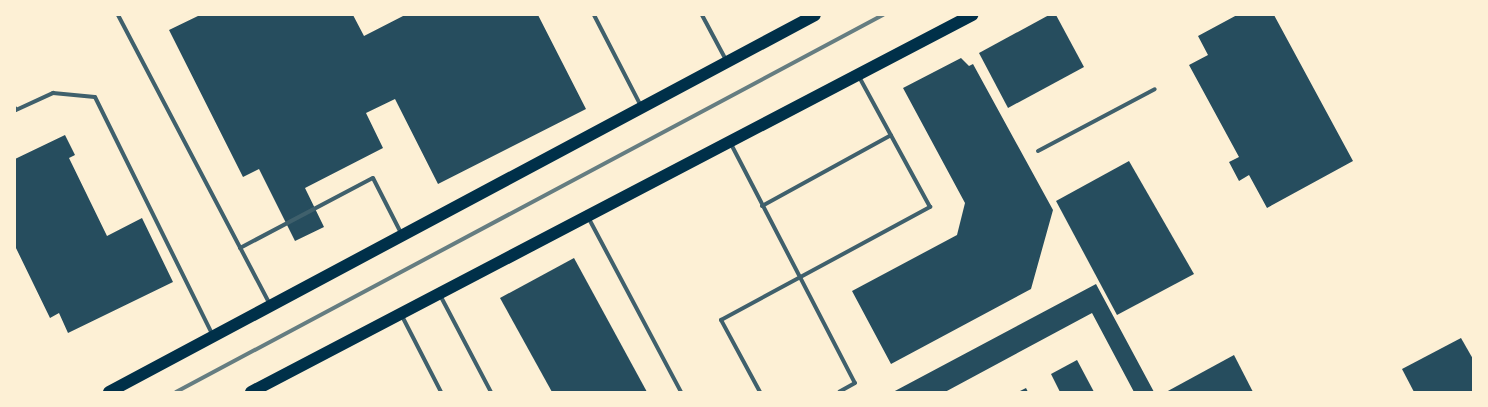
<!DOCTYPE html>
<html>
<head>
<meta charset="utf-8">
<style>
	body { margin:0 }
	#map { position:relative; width:1488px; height:407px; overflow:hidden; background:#fdf0d5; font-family:"Libre Baskerville",serif }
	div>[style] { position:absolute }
	.building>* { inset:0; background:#264d5e }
	.service>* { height:4px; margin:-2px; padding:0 2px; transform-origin:2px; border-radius:2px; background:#3f606c }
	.primary>* { height:12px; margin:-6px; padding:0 6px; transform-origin:6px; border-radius:6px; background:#003049 }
	.rail>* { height:4px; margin:-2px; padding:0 2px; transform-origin:2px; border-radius:2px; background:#657d81 }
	span { translate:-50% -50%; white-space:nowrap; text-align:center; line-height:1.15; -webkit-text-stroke:5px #fdf0d5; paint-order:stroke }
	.frame { position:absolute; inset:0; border:16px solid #fdf0d5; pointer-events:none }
</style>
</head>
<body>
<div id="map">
	<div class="building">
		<div style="clip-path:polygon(200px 15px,353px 15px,364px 36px,405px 15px,538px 15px,586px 109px,438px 184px,395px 99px,366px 113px,383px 148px,305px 188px,324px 227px,295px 241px,259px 169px,243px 177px,169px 30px)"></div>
		<div style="clip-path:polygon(1049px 15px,1056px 15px,1084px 67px,1008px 108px,979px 53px)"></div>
		<div style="clip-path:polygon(1237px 15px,1274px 15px,1353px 161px,1267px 208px,1249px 175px,1239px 181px,1229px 162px,1239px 157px,1189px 65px,1208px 55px,1198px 36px)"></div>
		<div style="clip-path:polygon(961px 58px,969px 66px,973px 64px,1053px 210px,1031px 289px,891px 364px,852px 291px,957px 235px,965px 203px,903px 88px)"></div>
		<div style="clip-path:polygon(65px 135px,75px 155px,69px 158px,107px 236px,142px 218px,173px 282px,68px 333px,59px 313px,50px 318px,15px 246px,15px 159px)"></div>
		<div style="clip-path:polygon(1129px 161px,1194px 274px,1117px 315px,1056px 201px)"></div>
		<div style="clip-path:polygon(574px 258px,647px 392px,552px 392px,500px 298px)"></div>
		<div style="clip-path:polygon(1096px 284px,1154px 392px,1134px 392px,1092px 313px,945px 392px,893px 392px)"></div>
		<div style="clip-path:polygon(1461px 338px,1473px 359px,1473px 392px,1414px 392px,1402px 369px)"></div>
		<div style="clip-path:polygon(1234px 355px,1253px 392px,1166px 392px)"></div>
		<div style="clip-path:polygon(1077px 360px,1094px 392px,1060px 392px,1051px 374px)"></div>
		<div style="clip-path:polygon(1026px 388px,1028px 392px,1018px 392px)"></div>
	</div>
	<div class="service">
		<div style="left:118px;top:15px;width:327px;rotate:62.3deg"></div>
		<div style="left:594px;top:15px;width:102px;rotate:62.7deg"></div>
		<div style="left:702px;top:15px;width:51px;rotate:61.9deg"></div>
		<div style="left:15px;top:108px;width:2px;rotate:63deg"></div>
		<div style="left:16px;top:110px;width:41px;rotate:-24.7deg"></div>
		<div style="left:53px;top:93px;width:42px;rotate:5.4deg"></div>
		<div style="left:95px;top:97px;width:264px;rotate:63.7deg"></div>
		<div style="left:731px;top:144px;width:269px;rotate:62.6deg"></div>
		<div style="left:855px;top:383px;width:18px;rotate:151deg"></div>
		<div style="left:1038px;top:151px;width:132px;rotate:-27.9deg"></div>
		<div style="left:762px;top:206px;width:147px;rotate:-28.8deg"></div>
		<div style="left:588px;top:217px;width:198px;rotate:62deg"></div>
		<div style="left:240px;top:248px;width:150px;rotate:-27.8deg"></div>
		<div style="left:373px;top:178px;width:62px;rotate:63deg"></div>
		<div style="left:440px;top:295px;width:110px;rotate:62.3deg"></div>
		<div style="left:402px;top:316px;width:85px;rotate:62.8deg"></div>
		<div style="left:760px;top:392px;width:82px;rotate:-118.4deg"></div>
		<div style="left:721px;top:320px;width:238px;rotate:-28.4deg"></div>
		<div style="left:930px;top:207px;width:148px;rotate:-118.6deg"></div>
	</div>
	<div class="primary">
		<div style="left:109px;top:392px;width:800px;rotate:-28.1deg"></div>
		<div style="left:251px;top:392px;width:814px;rotate:-27.6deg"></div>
	</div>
	<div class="rail">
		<div style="left:176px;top:392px;width:801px;rotate:-28.07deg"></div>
	</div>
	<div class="frame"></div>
</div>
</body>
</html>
